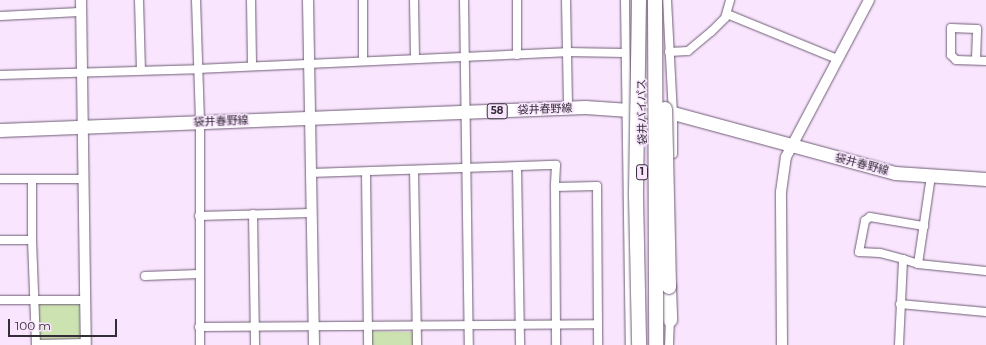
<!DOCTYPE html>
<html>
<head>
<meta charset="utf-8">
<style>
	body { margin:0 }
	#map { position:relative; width:986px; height:345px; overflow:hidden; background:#f9e6fe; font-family:Montserrat,"Noto Sans JP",sans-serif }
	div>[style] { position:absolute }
	.green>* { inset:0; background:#cce3b1 }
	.roads { filter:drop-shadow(0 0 1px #6f5c75) drop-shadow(0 0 1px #6f5c75) }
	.minor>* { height:8px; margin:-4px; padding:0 4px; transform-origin:4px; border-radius:4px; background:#fff }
	.tertiary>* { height:10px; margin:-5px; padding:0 5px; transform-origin:5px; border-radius:5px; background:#fff }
	.primary>* { height:13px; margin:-6.5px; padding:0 6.5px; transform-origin:6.5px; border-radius:6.5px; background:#fff }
	.trunk>* { height:14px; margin:-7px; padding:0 7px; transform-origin:7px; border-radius:7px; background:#fff }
	.bridges { filter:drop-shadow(0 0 1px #6f5c75) drop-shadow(0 0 1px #6f5c75) }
	.trunk-bridge>* { height:14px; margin:-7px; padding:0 7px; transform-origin:7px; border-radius:7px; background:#fff }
	span { translate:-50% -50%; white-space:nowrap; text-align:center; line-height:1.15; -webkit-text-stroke:3px #f9e6fe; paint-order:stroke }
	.shield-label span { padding:1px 3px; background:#f9e6fe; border:1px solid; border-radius:3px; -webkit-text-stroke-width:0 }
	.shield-label { font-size:10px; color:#342c37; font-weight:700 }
	.street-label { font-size:11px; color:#342c37 }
	.scale { position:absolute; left:8px; top:319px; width:109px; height:18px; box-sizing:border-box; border:2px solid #342c37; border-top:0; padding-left:5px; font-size:12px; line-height:14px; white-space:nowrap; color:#342c37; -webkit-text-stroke:3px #f9e6fe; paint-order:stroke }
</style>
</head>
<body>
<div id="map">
	<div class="green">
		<div style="clip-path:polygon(79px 302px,82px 304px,83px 337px,80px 340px,42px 341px,38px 339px,37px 306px,41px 303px)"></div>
		<div style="clip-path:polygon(371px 331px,414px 332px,414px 345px,371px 345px)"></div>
	</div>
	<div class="roads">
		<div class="minor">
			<div style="left:139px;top:0;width:70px;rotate:88.4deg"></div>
			<div style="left:196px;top:0;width:122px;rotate:88.1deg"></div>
			<div style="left:200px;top:122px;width:223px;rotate:90deg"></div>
			<div style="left:251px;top:0;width:66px;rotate:89.1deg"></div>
			<div style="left:363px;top:0;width:61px;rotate:90deg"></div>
			<div style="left:414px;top:0;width:59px;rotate:89deg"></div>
			<div style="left:464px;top:0;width:345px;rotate:89.2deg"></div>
			<div style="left:517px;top:0;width:55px;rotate:90deg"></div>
			<div style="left:566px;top:0;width:108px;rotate:88.9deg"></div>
			<div style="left:625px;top:0;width:345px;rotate:89.2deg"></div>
			<div style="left:667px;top:0;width:113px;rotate:87deg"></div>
			<div style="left:673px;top:113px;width:41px;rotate:90deg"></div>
			<div style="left:727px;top:14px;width:119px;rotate:22.2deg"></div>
			<div style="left:0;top:16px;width:80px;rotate:-2.9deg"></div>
			<div style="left:669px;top:52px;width:19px;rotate:-3deg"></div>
			<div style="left:688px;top:51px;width:30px;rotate:-40deg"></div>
			<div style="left:711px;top:32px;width:20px;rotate:-45deg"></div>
			<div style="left:725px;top:18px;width:19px;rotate:-74deg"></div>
			<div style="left:976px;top:60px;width:31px;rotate:-88deg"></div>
			<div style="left:977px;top:29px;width:26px;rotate:-178deg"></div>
			<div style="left:951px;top:28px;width:27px;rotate:90deg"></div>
			<div style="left:951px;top:55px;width:7px;rotate:45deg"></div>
			<div style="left:956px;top:60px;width:30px;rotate:2deg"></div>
			<div style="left:0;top:75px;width:197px;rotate:-1.7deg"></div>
			<div style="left:197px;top:69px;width:369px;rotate:-2.6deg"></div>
			<div style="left:566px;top:52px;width:59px;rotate:1deg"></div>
			<div style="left:517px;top:167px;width:178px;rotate:89deg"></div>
			<div style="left:414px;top:170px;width:175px;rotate:89deg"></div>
			<div style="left:366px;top:172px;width:173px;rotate:89.3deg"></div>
			<div style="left:310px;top:173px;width:246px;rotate:-1.9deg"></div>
			<div style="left:556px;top:165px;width:22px;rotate:93deg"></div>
			<div style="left:555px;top:187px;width:42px;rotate:-1.4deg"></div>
			<div style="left:597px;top:186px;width:159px;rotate:89.6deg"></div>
			<div style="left:0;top:179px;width:84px"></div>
			<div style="left:555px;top:187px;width:158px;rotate:89.6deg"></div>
			<div style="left:253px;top:214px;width:131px;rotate:89.1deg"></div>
			<div style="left:199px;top:216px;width:111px;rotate:-1.5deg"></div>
			<div style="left:0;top:240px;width:32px"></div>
			<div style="left:32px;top:240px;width:105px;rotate:87.8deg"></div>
			<div style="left:32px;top:240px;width:60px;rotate:-90deg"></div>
			<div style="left:903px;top:259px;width:16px;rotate:18deg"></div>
			<div style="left:918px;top:264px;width:68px;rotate:5.9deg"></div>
			<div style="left:918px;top:264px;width:89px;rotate:-81.6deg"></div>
			<div style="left:145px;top:276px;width:54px;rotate:-2.1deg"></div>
			<div style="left:0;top:300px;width:85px"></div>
			<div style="left:900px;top:304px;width:86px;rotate:5.3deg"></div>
			<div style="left:199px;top:327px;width:399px;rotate:-0.4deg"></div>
			<div style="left:36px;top:344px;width:50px;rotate:-1.1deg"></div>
			<div style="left:669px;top:345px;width:25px;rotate:-88deg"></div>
			<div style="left:670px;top:320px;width:4px;rotate:-56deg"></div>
			<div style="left:899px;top:345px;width:86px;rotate:-87.3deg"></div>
			<div style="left:903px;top:259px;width:24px;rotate:-165deg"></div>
			<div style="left:880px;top:253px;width:21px;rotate:-177deg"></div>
			<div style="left:859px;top:252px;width:32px;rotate:-79deg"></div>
			<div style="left:865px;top:221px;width:6px;rotate:-39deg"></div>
			<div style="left:870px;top:217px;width:55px;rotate:9.5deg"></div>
		</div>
		<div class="tertiary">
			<div style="left:81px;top:0;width:345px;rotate:89.2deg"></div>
			<div style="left:308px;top:0;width:345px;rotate:89deg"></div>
			<div style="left:782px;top:345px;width:153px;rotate:-90.4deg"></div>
			<div style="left:781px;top:192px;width:35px;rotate:-82deg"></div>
			<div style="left:786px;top:157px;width:178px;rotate:-62.1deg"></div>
		</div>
		<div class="primary">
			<div style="left:0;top:130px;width:585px;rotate:-2.25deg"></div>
			<div style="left:585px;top:107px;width:88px;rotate:3.9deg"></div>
			<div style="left:673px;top:113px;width:230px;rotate:15.1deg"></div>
			<div style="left:895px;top:173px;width:91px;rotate:3.8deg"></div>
		</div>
		<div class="trunk">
			<div style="left:669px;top:287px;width:33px;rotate:88deg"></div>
		</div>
	</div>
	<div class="bridges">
		<div class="trunk-bridge">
			<div style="left:639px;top:0;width:196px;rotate:90.9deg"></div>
			<div style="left:636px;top:196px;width:149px;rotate:88.8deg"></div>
			<div style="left:655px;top:0;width:345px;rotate:89.8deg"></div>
			<div style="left:665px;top:109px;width:178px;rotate:88.7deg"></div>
		</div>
	</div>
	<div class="shield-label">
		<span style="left:497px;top:111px">58</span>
		<span style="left:642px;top:172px">1</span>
	</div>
	<div class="street-label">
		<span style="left:545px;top:109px;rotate:-2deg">袋井春野線</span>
		<span style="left:642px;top:112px;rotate:-91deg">袋井バイパス</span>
		<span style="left:221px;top:121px;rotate:-2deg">袋井春野線</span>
		<span style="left:862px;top:164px;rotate:15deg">袋井春野線</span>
	</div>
	<div class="scale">100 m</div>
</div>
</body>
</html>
